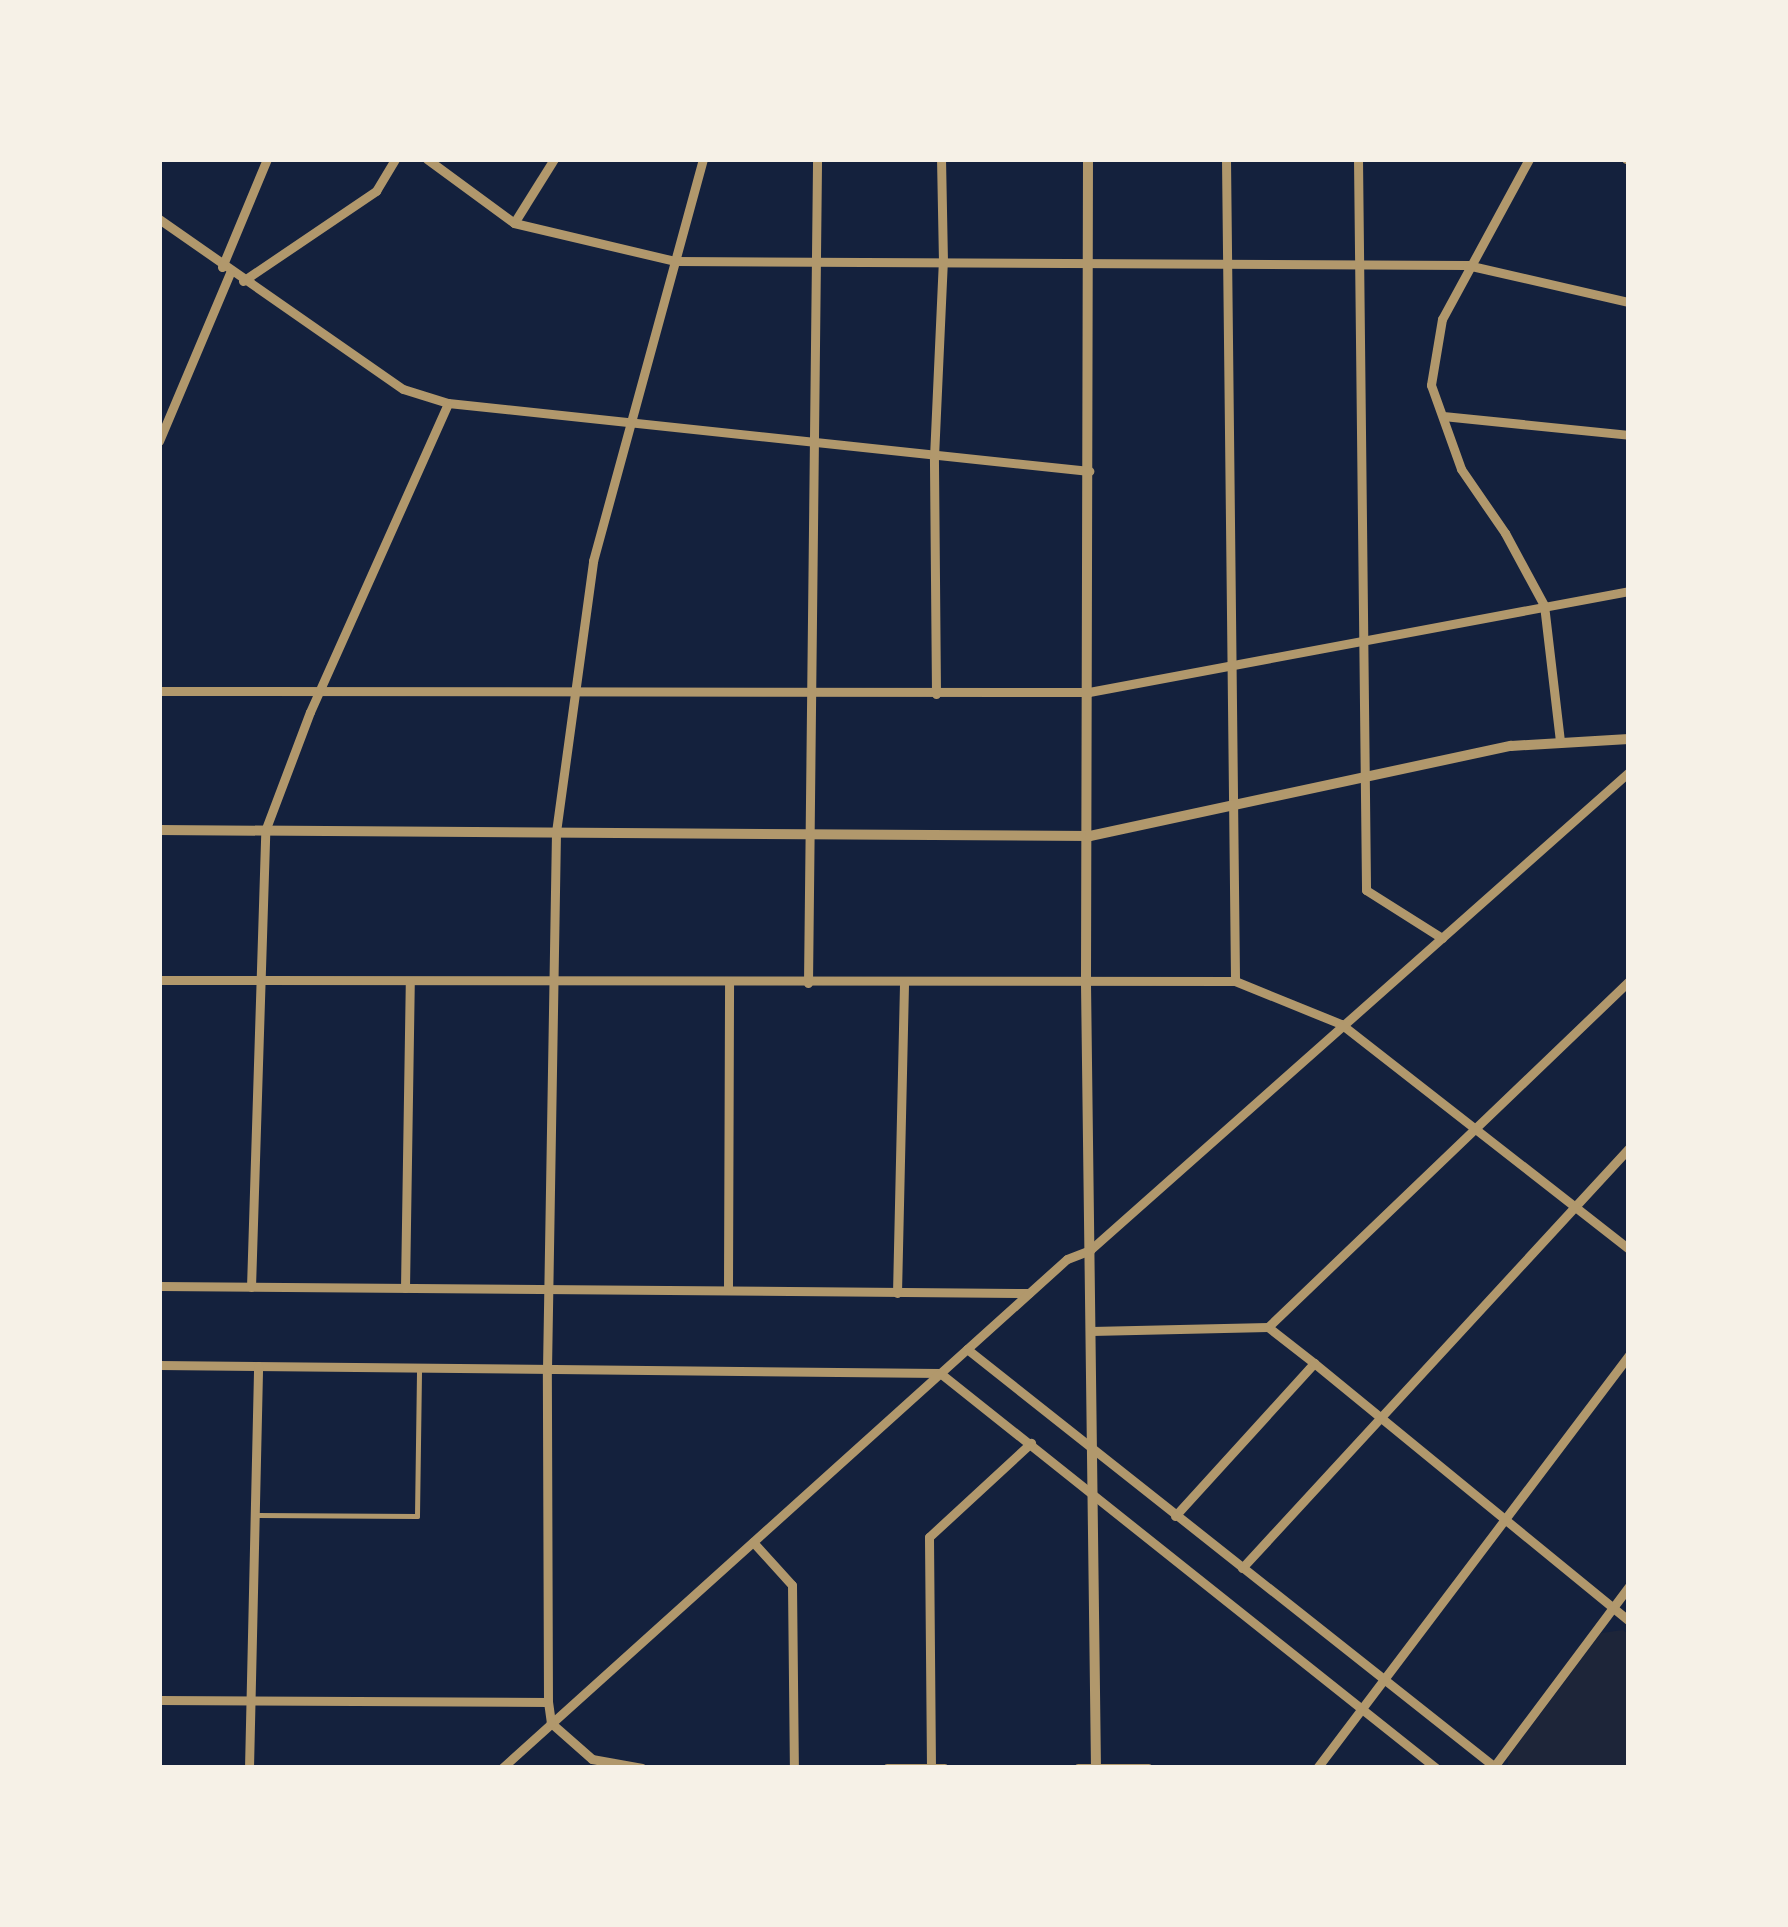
<!DOCTYPE html>
<html>
<head>
<meta charset="utf-8">
<style>
	body { margin:0 }
	#map { position:relative; width:1788px; height:1927px; overflow:hidden; background:#14213d; font-family:"DM Sans",sans-serif }
	div>[style] { position:absolute }
	.green>* { inset:0; background:#1d2539 }
	.service>* { height:4.5px; margin:-2.25px; padding:0 2.25px; transform-origin:2.25px; border-radius:2.25px; background:#b1986c }
	.minor>* { height:9px; margin:-4.5px; padding:0 4.5px; transform-origin:4.5px; border-radius:4.5px; background:#b1986c }
	.tertiary>* { height:10px; margin:-5px; padding:0 5px; transform-origin:5px; border-radius:5px; background:#b1986c }
	span { translate:-50% -50%; white-space:nowrap; text-align:center; line-height:1.15; -webkit-text-stroke:10px #f6f1e7; paint-order:stroke }
	.frame { position:absolute; inset:0; border:162px solid #f6f1e7; pointer-events:none }
</style>
</head>
<body>
<div id="map">
	<div class="green">
		<div style="clip-path:polygon(1623px 1630px,1629px 1635px,1629px 1768px,1508px 1768px,1508px 1757px,1601px 1633px)"></div>
	</div>
	<div class="service">
		<div style="left:257px;top:1515px;width:160px;rotate:0.4deg"></div>
		<div style="left:417px;top:1516px;width:148px;rotate:-89.2deg"></div>
	</div>
	<div class="minor">
		<div style="left:427px;top:159px;width:108px;rotate:36.3deg"></div>
		<div style="left:514px;top:223px;width:165px;rotate:13.3deg"></div>
		<div style="left:675px;top:261px;width:792px;rotate:0.29deg"></div>
		<div style="left:1467px;top:265px;width:166px;rotate:12.9deg"></div>
		<div style="left:1226px;top:159px;width:822px;rotate:89.37deg"></div>
		<div style="left:1358px;top:159px;width:731px;rotate:89.37deg"></div>
		<div style="left:1366px;top:890px;width:90px;rotate:32.3deg"></div>
		<div style="left:1529px;top:159px;width:182px;rotate:118.5deg"></div>
		<div style="left:1442px;top:319px;width:67px;rotate:99.5deg"></div>
		<div style="left:1431px;top:385px;width:89px;rotate:70.3deg"></div>
		<div style="left:1461px;top:469px;width:78px;rotate:55.5deg"></div>
		<div style="left:1505px;top:533px;width:82px;rotate:61.6deg"></div>
		<div style="left:1544px;top:605px;width:138px;rotate:83.3deg"></div>
		<div style="left:1626px;top:159px;width:3px;rotate:18deg"></div>
		<div style="left:159px;top:219px;width:297px;rotate:34.9deg"></div>
		<div style="left:403px;top:389px;width:47px;rotate:17.3deg"></div>
		<div style="left:448px;top:403px;width:645px;rotate:6.06deg"></div>
		<div style="left:514px;top:223px;width:75px;rotate:-58deg"></div>
		<div style="left:222px;top:267px;width:117px;rotate:-67.4deg"></div>
		<div style="left:243px;top:281px;width:161px;rotate:-34.1deg"></div>
		<div style="left:376px;top:191px;width:37px;rotate:-59deg"></div>
		<div style="left:1443px;top:416px;width:187px;rotate:5.8deg"></div>
		<div style="left:159px;top:441px;width:182px;rotate:-67.1deg"></div>
		<div style="left:159px;top:691px;width:930px;rotate:0.06deg"></div>
		<div style="left:1089px;top:692px;width:549px;rotate:-10.59deg"></div>
		<div style="left:936px;top:694px;width:237px;rotate:-90.5deg"></div>
		<div style="left:934px;top:457px;width:195px;rotate:-87.4deg"></div>
		<div style="left:943px;top:262px;width:103px;rotate:-91.1deg"></div>
		<div style="left:159px;top:980px;width:1076px;rotate:0.05deg"></div>
		<div style="left:1235px;top:981px;width:114px;rotate:22.1deg"></div>
		<div style="left:1341px;top:1024px;width:365px;rotate:38deg"></div>
		<div style="left:808px;top:983px;width:824px;rotate:-89.37deg"></div>
		<div style="left:159px;top:1286px;width:870px;rotate:0.46deg"></div>
		<div style="left:251px;top:1287px;width:456px;rotate:-88.2deg"></div>
		<div style="left:265px;top:831px;width:127px;rotate:-69.3deg"></div>
		<div style="left:310px;top:712px;width:338px;rotate:-65.9deg"></div>
		<div style="left:405px;top:1288px;width:307px;rotate:-89.1deg"></div>
		<div style="left:728px;top:1288px;width:305px;rotate:-89.8deg"></div>
		<div style="left:897px;top:1293px;width:310px;rotate:-88.7deg"></div>
		<div style="left:1268px;top:1327px;width:500px;rotate:-43.78deg"></div>
		<div style="left:1091px;top:1331px;width:177px;rotate:-1.3deg"></div>
		<div style="left:1268px;top:1327px;width:58px;rotate:38deg"></div>
		<div style="left:967px;top:1349px;width:675px;rotate:38.38deg"></div>
		<div style="left:159px;top:1365px;width:781px;rotate:0.59deg"></div>
		<div style="left:940px;top:1373px;width:634px;rotate:38.53deg"></div>
		<div style="left:1175px;top:1516px;width:207px;rotate:-47.7deg"></div>
		<div style="left:1314px;top:1363px;width:407px;rotate:39.3deg"></div>
		<div style="left:753px;top:1542px;width:58px;rotate:47.8deg"></div>
		<div style="left:792px;top:1585px;width:183px;rotate:89.4deg"></div>
		<div style="left:1242px;top:1568px;width:571px;rotate:-47.34deg"></div>
		<div style="left:159px;top:1700px;width:389px;rotate:0.3deg"></div>
		<div style="left:249px;top:1768px;width:402px;rotate:-88.7deg"></div>
		<div style="left:502px;top:1768px;width:760px;rotate:-42.02deg"></div>
		<div style="left:1067px;top:1259px;width:25px;rotate:-21deg"></div>
		<div style="left:1090px;top:1250px;width:720px;rotate:-41.57deg"></div>
		<div style="left:642px;top:1768px;width:51px;rotate:-169.8deg"></div>
		<div style="left:592px;top:1759px;width:55px;rotate:-138.7deg"></div>
		<div style="left:551px;top:1723px;width:21px;rotate:-98deg"></div>
		<div style="left:548px;top:1702px;width:333px;rotate:-90.2deg"></div>
		<div style="left:547px;top:1369px;width:537px;rotate:-89.04deg"></div>
		<div style="left:556px;top:832px;width:274px;rotate:-82.2deg"></div>
		<div style="left:593px;top:561px;width:417px;rotate:-74.7deg"></div>
		<div style="left:887px;top:1768px;width:57px"></div>
		<div style="left:931px;top:1768px;width:231px;rotate:-90.5deg"></div>
		<div style="left:929px;top:1537px;width:139px;rotate:-42.7deg"></div>
		<div style="left:1078px;top:1768px;width:70px"></div>
		<div style="left:1317px;top:1768px;width:518px;rotate:-52.93deg"></div>
		<div style="left:1493px;top:1768px;width:227px;rotate:-53.2deg"></div>
	</div>
	<div class="tertiary">
		<div style="left:1088px;top:159px;width:825px;rotate:90.14deg"></div>
		<div style="left:1086px;top:984px;width:784px;rotate:89.27deg"></div>
		<div style="left:159px;top:830px;width:931px;rotate:0.37deg"></div>
		<div style="left:1090px;top:836px;width:431px;rotate:-12.1deg"></div>
		<div style="left:1511px;top:746px;width:118px;rotate:-3.4deg"></div>
	</div>
	<div class="frame"></div>
</div>
</body>
</html>
